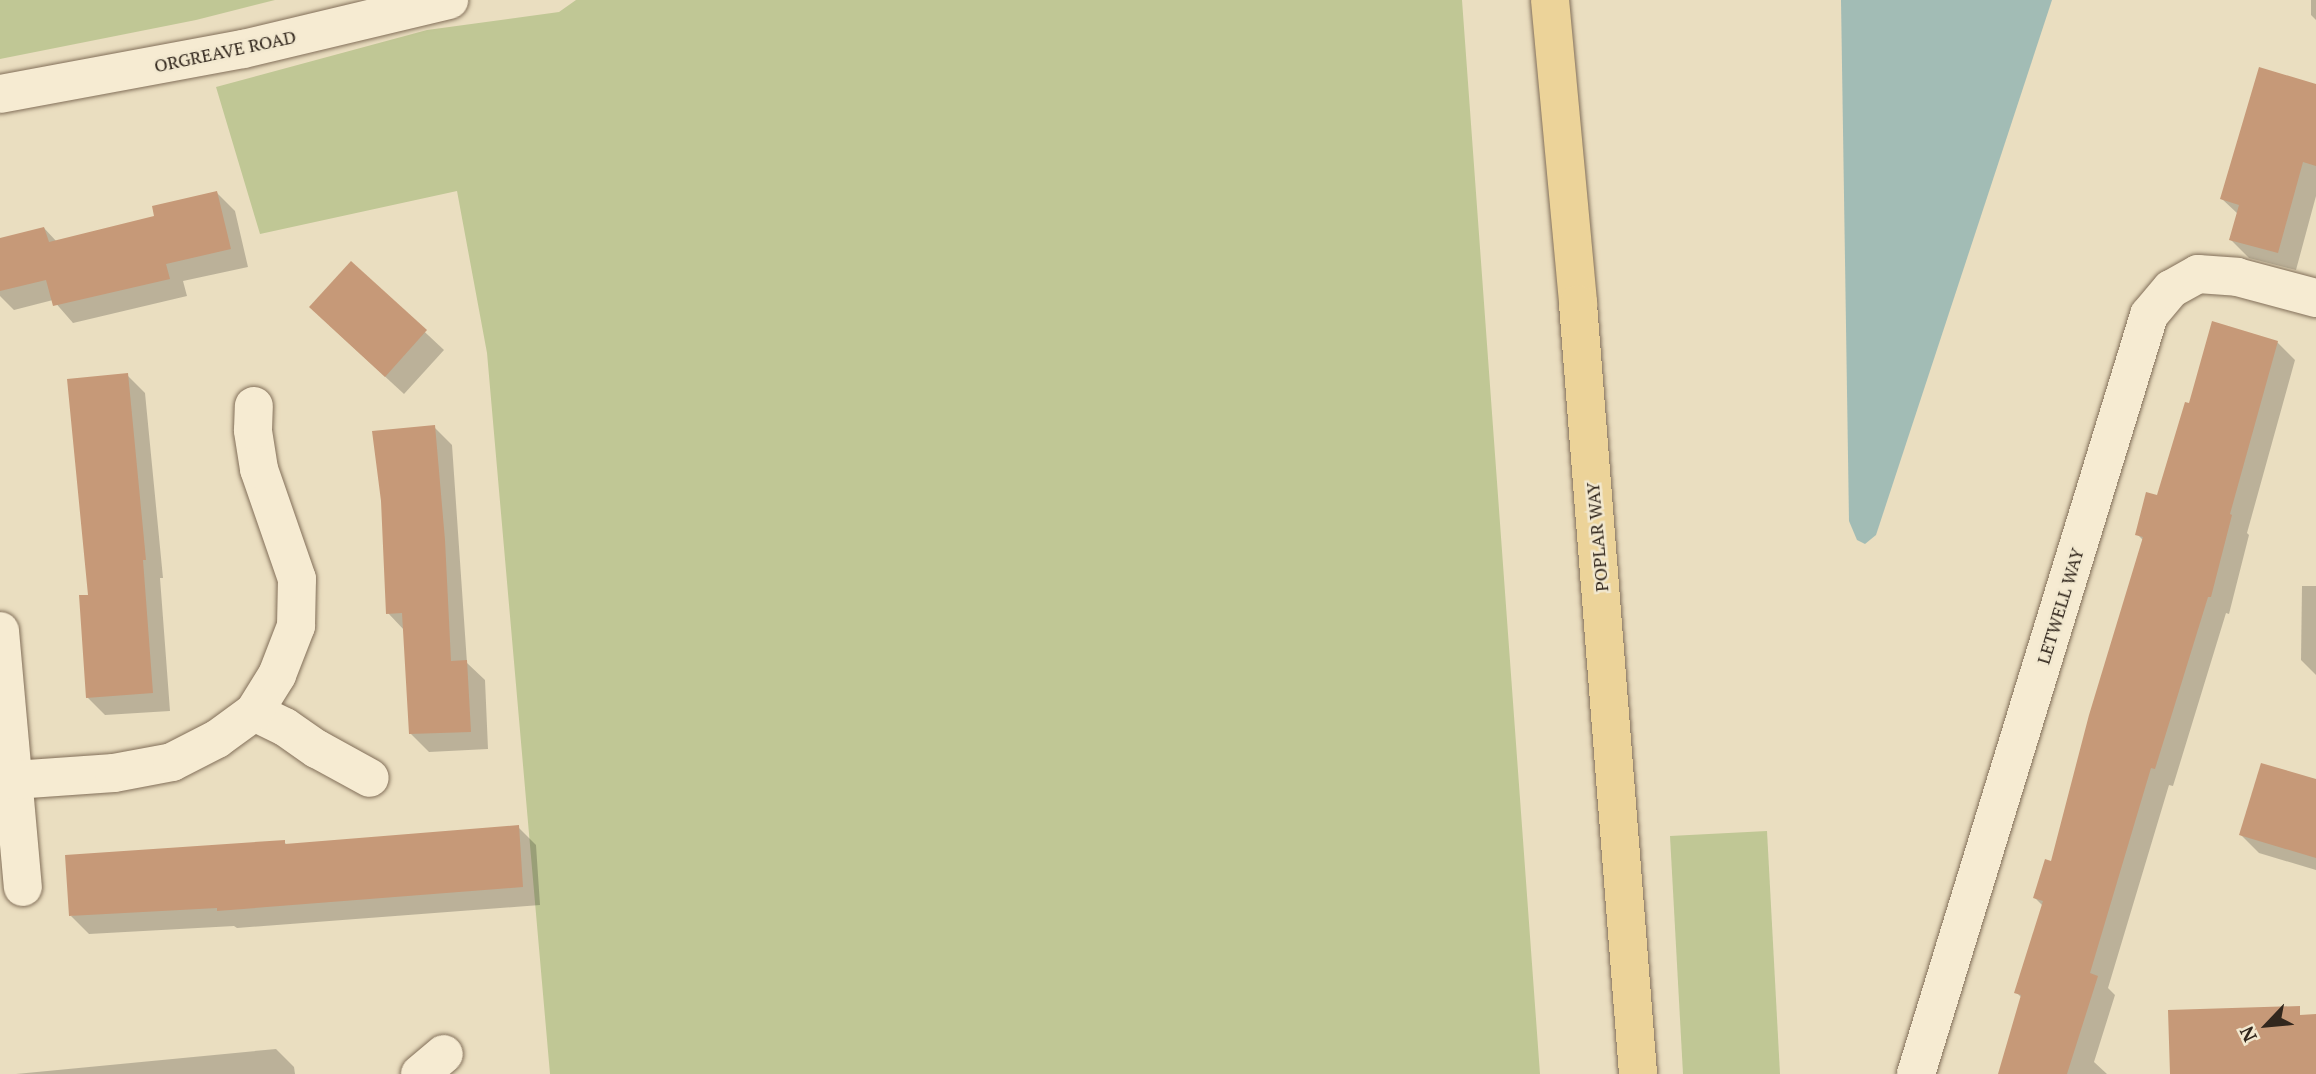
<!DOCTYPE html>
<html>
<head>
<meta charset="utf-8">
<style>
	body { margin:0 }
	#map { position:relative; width:2316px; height:1074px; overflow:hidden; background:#eadec0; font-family:"PT Serif",serif }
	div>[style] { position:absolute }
	.green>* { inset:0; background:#c0c795 }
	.water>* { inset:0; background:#a2bcb5 }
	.shadow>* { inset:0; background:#0003 }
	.building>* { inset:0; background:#c69978 }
	.roads { filter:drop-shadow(0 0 2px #826f59) drop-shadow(0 0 2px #826f59) }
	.minor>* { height:38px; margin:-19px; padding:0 19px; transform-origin:19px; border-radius:19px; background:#f6ebd2 }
	.major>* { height:38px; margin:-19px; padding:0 19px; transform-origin:19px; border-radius:19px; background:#ecd399 }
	span { translate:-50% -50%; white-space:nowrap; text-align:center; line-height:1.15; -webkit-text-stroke:5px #f2e8cf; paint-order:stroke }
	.street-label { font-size:18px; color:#32271d }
	.north { position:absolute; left:2232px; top:990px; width:70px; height:70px; -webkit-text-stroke:5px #f2e8cf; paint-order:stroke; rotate:244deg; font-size:19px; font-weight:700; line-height:28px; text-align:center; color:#32271d }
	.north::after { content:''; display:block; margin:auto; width:24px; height:32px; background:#32271d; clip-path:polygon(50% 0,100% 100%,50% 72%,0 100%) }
</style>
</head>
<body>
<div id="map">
	<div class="green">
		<div style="clip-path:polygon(0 0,275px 0,196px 20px,0 59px)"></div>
		<div style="clip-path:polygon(576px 0,1462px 0,1540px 1074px,550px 1074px,487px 353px,457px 191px,260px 234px,216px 87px,427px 30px,559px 12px)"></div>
		<div style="clip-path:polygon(1767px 831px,1780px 1074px,1683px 1074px,1670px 836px)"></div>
	</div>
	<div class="water">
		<div style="clip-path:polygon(1841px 0,2052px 0,1876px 535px,1865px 544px,1857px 540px,1849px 521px)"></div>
	</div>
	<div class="shadow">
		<div style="clip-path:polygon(2311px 0,2316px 0,2316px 20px,2311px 15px)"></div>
		<div style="clip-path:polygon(2316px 86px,2316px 196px,2296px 270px,2249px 258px,2231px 240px,2238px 214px,2222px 199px)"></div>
		<div style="clip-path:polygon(217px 193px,235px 211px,248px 267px,183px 281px,187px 296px,73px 323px,53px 300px,14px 310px,0 296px,0 239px,44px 228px,57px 242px,156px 217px)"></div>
		<div style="clip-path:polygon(351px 263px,444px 350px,404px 394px,329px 325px)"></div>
		<div style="clip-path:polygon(2277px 342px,2295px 360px,2247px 533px,2249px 535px,2229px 614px,2226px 613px,2173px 786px,2169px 785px,2108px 988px,2115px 995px,2094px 1062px,2107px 1074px,2000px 1074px,2022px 998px,2016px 992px,2043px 906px,2035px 898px,2052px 863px,2144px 541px,2137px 534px,2158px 497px,2190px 405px)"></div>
		<div style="clip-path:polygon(127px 375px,145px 393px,163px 578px,160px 578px,170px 711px,105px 715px,87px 697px)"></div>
		<div style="clip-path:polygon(434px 427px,452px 445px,467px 663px,485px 680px,488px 749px,429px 752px,411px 734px,405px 631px,388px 613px,383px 501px)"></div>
		<div style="clip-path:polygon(2302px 586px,2316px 586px,2316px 675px,2301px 660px)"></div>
		<div style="clip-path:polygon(2316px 781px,2316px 870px,2259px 853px,2241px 835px)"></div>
		<div style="clip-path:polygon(518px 827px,536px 845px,540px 905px,237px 928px,234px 926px,89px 934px,71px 916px,284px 842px,288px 846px)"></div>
		<div style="clip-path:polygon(276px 1049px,294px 1067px,295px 1074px,16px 1074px)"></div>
	</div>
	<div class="building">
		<div style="clip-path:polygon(2259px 67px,2316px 84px,2316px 166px,2303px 162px,2278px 253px,2229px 240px,2239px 205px,2220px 199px)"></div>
		<div style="clip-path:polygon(217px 191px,231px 249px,166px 264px,170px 279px,53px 306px,46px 280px,0 291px,0 238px,44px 227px,49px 242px,154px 216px,152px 206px)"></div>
		<div style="clip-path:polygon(351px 261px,427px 330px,385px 377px,309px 307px)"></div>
		<div style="clip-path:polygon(2212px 321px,2278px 341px,2230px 514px,2232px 515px,2211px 597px,2208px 597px,2155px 769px,2151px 768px,2090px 973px,2098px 976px,2067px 1074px,1998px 1074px,2021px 995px,2014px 993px,2043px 901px,2033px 898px,2045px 859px,2051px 861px,2089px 715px,2143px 537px,2135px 535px,2146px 492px,2157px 495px,2185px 402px,2189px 403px)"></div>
		<div style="clip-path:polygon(128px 373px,146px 560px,143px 560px,153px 693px,86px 698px,79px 595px,88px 595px,67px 379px)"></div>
		<div style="clip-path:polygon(435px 425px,445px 540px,451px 661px,467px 660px,471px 732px,409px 734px,402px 613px,386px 614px,381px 501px,372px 431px)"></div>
		<div style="clip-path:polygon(2261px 763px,2316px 779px,2316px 858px,2239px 835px)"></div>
		<div style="clip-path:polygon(519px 825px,523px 887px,217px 911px,217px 908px,69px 916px,65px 855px,285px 840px,285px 844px)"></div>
		<div style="clip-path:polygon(2300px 1006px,2300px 1015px,2316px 1014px,2316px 1074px,2170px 1074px,2168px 1010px)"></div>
	</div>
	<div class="roads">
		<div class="minor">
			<div style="left:0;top:94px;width:247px;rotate:-10.5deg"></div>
			<div style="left:243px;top:49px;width:212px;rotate:-13.4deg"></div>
			<div style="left:0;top:631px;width:257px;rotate:84.9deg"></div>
			<div style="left:254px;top:712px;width:34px;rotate:26deg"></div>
			<div style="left:285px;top:727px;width:39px;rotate:35deg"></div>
			<div style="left:317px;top:749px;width:60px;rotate:28.7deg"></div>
			<div style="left:14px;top:780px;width:100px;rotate:-4deg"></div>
			<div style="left:114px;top:773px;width:59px;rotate:-10.7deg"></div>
			<div style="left:172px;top:762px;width:51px;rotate:-27.1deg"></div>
			<div style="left:217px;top:739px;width:46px;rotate:-36.1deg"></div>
			<div style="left:254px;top:712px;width:44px;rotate:-58.1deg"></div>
			<div style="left:277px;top:675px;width:53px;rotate:-68.8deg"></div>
			<div style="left:296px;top:626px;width:47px;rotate:-88.8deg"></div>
			<div style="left:297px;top:579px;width:116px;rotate:-109.1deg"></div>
			<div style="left:259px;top:469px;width:39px;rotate:-99deg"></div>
			<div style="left:253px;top:430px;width:24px;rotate:-88deg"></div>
			<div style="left:420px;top:1074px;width:31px;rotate:-40deg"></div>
			<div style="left:1916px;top:1074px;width:794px;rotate:-72.93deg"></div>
			<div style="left:2149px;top:315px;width:34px;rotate:-50deg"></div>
			<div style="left:2171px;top:289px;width:31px;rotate:-29deg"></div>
			<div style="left:2198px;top:274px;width:39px;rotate:4deg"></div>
			<div style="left:2237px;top:277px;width:82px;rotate:14.9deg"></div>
		</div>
		<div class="major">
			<div style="left:1550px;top:0;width:305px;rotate:84.7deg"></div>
			<div style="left:1578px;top:304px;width:772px;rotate:85.54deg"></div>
		</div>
	</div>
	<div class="street-label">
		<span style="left:225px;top:51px;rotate:-12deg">ORGREAVE ROAD</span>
		<span style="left:1597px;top:537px;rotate:-95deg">POPLAR WAY</span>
		<span style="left:2060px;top:606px;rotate:-73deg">LETWELL WAY</span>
	</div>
	<div class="north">N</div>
</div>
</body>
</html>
